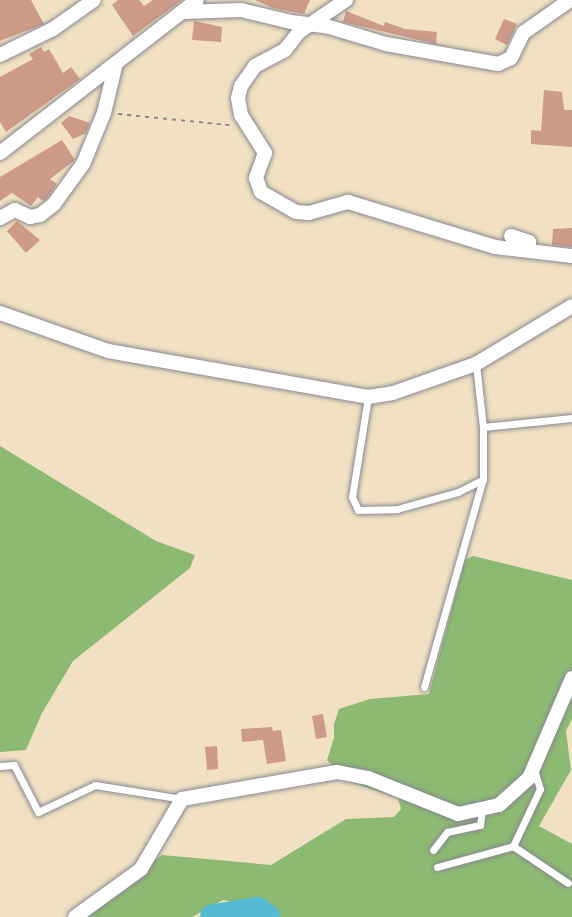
<!DOCTYPE html>
<html>
<head>
<meta charset="utf-8">
<style>
	body { margin:0 }
	#map { position:relative; width:572px; height:917px; overflow:hidden; background:#f1e1c2; font-family:Cardo,serif }
	div>[style] { position:absolute }
	.forest>* { inset:0; background:#8dba72 }
	.river>* { height:26px; margin:-13px; padding:0 13px; transform-origin:13px; border-radius:13px; background:#57bad5 }
	.building>* { inset:0; background:#cd9b88 }
	.path>* { height:2px; margin-top:-1px; transform-origin:0; background:repeating-linear-gradient(90deg,#868890 0 4.5px,transparent 0 9px) }
	.roads { filter:drop-shadow(0 0 2px #868890) drop-shadow(0 0 2px #868890) }
	.lane>* { height:7px; margin:-3.5px; padding:0 3.5px; transform-origin:3.5px; border-radius:3.5px; background:#fff }
	.street>* { height:14px; margin:-7px; padding:0 7px; transform-origin:7px; border-radius:7px; background:#fff }
	span { translate:-50% -50%; white-space:nowrap; text-align:center; line-height:1.15; -webkit-text-stroke:6px #fcf5e5; paint-order:stroke }
</style>
</head>
<body>
<div id="map">
	<div class="forest">
		<div style="clip-path:polygon(0 446px,156px 541px,195px 555px,190px 568px,73px 661px,42px 713px,26px 750px,0 752px)"></div>
		<div style="clip-path:polygon(473px 556px,572px 580px,572px 719px,566px 731px,571px 770px,539px 826px,572px 844px,572px 917px,276px 917px,270px 910px,223px 900px,192px 917px,79px 917px,162px 855px,271px 865px,346px 819px,394px 817px,401px 809px,398px 798px,347px 781px,327px 760px,334px 738px,334px 724px,339px 709px,370px 699px,429px 694px,465px 560px)"></div>
	</div>
	<div class="river">
		<div style="left:213px;top:917px;width:45px;rotate:-9deg"></div>
		<div style="left:257px;top:910px;width:12px;rotate:35deg"></div>
	</div>
	<div class="building">
		<div style="clip-path:polygon(0 0,31px 0,44px 24px,0 41px)"></div>
		<div style="clip-path:polygon(118px 0,139px 0,144px 6px,153px 0,182px 0,133px 36px,112px 5px)"></div>
		<div style="clip-path:polygon(255px 0,310px 0,304px 14px,273px 8px)"></div>
		<div style="clip-path:polygon(346px 11px,384px 26px,385px 22px,405px 29px,437px 32px,436px 44px,343px 22px)"></div>
		<div style="clip-path:polygon(504px 19px,517px 24px,507px 45px,495px 39px)"></div>
		<div style="clip-path:polygon(194px 21px,222px 27px,221px 42px,192px 40px)"></div>
		<div style="clip-path:polygon(41px 47px,44px 52px,49px 49px,63px 73px,71px 67px,80px 79px,6px 132px,0 122px,0 77px,33px 59px,29px 54px)"></div>
		<div style="clip-path:polygon(544px 90px,562px 92px,564px 110px,572px 110px,572px 147px,531px 144px,531px 130px,541px 131px)"></div>
		<div style="clip-path:polygon(69px 116px,90px 123px,86px 133px,73px 139px,61px 123px)"></div>
		<div style="clip-path:polygon(62px 140px,75px 160px,50px 179px,57px 184px,47px 198px,43px 201px,38px 197px,31px 206px,12px 193px,0 201px,0 177px)"></div>
		<div style="clip-path:polygon(17px 221px,40px 240px,26px 253px,7px 231px)"></div>
		<div style="clip-path:polygon(572px 228px,572px 247px,552px 245px,553px 229px)"></div>
		<div style="clip-path:polygon(323px 714px,327px 737px,316px 739px,312px 716px)"></div>
		<div style="clip-path:polygon(272px 727px,273px 731px,281px 730px,286px 761px,267px 764px,263px 740px,242px 742px,241px 729px)"></div>
		<div style="clip-path:polygon(217px 746px,218px 769px,207px 770px,205px 747px)"></div>
	</div>
	<div class="path">
		<div style="left:118px;top:114px;width:112px;rotate:5.7deg"></div>
	</div>
	<div class="roads">
		<div class="lane">
			<div style="left:476px;top:364px;width:63px;rotate:83.7deg"></div>
			<div style="left:483px;top:427px;width:89px;rotate:-5.8deg"></div>
			<div style="left:368px;top:397px;width:101px;rotate:99.1deg"></div>
			<div style="left:352px;top:497px;width:14px;rotate:65deg"></div>
			<div style="left:358px;top:510px;width:39px;rotate:-1deg"></div>
			<div style="left:397px;top:509px;width:63px;rotate:-15.6deg"></div>
			<div style="left:458px;top:492px;width:28px;rotate:-27deg"></div>
			<div style="left:483px;top:479px;width:52px;rotate:-90deg"></div>
			<div style="left:424px;top:687px;width:216px;rotate:-74.2deg"></div>
			<div style="left:0;top:766px;width:14px;rotate:-4deg"></div>
			<div style="left:14px;top:765px;width:53px;rotate:62.9deg"></div>
			<div style="left:38px;top:812px;width:63px;rotate:-25.3deg"></div>
			<div style="left:95px;top:785px;width:88px;rotate:9.1deg"></div>
			<div style="left:513px;top:846px;width:66px;rotate:33.9deg"></div>
			<div style="left:433px;top:850px;width:23px;rotate:-52deg"></div>
			<div style="left:447px;top:832px;width:34px;rotate:-12deg"></div>
			<div style="left:480px;top:825px;width:14px;rotate:-82deg"></div>
			<div style="left:437px;top:867px;width:79px;rotate:-15.4deg"></div>
			<div style="left:513px;top:846px;width:63px;rotate:-64.7deg"></div>
			<div style="left:540px;top:789px;width:21px;rotate:-107deg"></div>
		</div>
		<div class="street">
			<div style="left:346px;top:0;width:57px;rotate:145.8deg"></div>
			<div style="left:299px;top:32px;width:23px;rotate:128deg"></div>
			<div style="left:285px;top:50px;width:34px;rotate:152deg"></div>
			<div style="left:255px;top:66px;width:24px;rotate:125deg"></div>
			<div style="left:241px;top:86px;width:12px;rotate:104deg"></div>
			<div style="left:238px;top:98px;width:17px;rotate:80deg"></div>
			<div style="left:241px;top:115px;width:45px;rotate:57.7deg"></div>
			<div style="left:265px;top:153px;width:27px;rotate:110deg"></div>
			<div style="left:256px;top:178px;width:15px;rotate:70deg"></div>
			<div style="left:261px;top:192px;width:40px;rotate:29.7deg"></div>
			<div style="left:296px;top:212px;width:13px;rotate:4deg"></div>
			<div style="left:309px;top:213px;width:41px;rotate:-15.8deg"></div>
			<div style="left:348px;top:202px;width:154px;rotate:17deg"></div>
			<div style="left:495px;top:247px;width:78px;rotate:6.7deg"></div>
			<div style="left:182px;top:12px;width:59px;rotate:-1.9deg"></div>
			<div style="left:241px;top:10px;width:51px;rotate:13.5deg"></div>
			<div style="left:291px;top:22px;width:35px;rotate:7deg"></div>
			<div style="left:326px;top:26px;width:63px;rotate:16.7deg"></div>
			<div style="left:386px;top:44px;width:114px;rotate:10.1deg"></div>
			<div style="left:498px;top:64px;width:14px;rotate:-25deg"></div>
			<div style="left:511px;top:58px;width:28px;rotate:-64deg"></div>
			<div style="left:523px;top:33px;width:57px;rotate:-35.1deg"></div>
			<div style="left:0;top:55px;width:59px;rotate:-26.1deg"></div>
			<div style="left:53px;top:29px;width:50px;rotate:-35.3deg"></div>
			<div style="left:0;top:153px;width:249px;rotate:-37.8deg"></div>
			<div style="left:0;top:218px;width:17px;rotate:-28deg"></div>
			<div style="left:15px;top:210px;width:17px;rotate:25deg"></div>
			<div style="left:30px;top:217px;width:10px;rotate:-11deg"></div>
			<div style="left:40px;top:215px;width:18px;rotate:-38deg"></div>
			<div style="left:54px;top:204px;width:49px;rotate:-54.1deg"></div>
			<div style="left:83px;top:164px;width:55px;rotate:-67.6deg"></div>
			<div style="left:104px;top:113px;width:51px;rotate:-76.5deg"></div>
			<div style="left:511px;top:236px;width:19px;rotate:18deg"></div>
			<div style="left:529px;top:242px;width:6px;rotate:90deg"></div>
			<div style="left:0;top:313px;width:114px;rotate:19.4deg"></div>
			<div style="left:108px;top:351px;width:264px;rotate:10deg"></div>
			<div style="left:368px;top:397px;width:25px;rotate:-9deg"></div>
			<div style="left:393px;top:393px;width:88px;rotate:-19.3deg"></div>
			<div style="left:476px;top:364px;width:112px;rotate:-31.1deg"></div>
			<div style="left:75px;top:917px;width:82px;rotate:-36deg"></div>
			<div style="left:141px;top:869px;width:81px;rotate:-59.6deg"></div>
			<div style="left:182px;top:799px;width:157px;rotate:-9.9deg"></div>
			<div style="left:337px;top:772px;width:32px;rotate:11deg"></div>
			<div style="left:368px;top:778px;width:97px;rotate:21.8deg"></div>
			<div style="left:458px;top:814px;width:42px;rotate:-12.4deg"></div>
			<div style="left:499px;top:805px;width:40px;rotate:-42deg"></div>
			<div style="left:529px;top:778px;width:109px;rotate:-66.7deg"></div>
		</div>
	</div>
</div>
</body>
</html>
